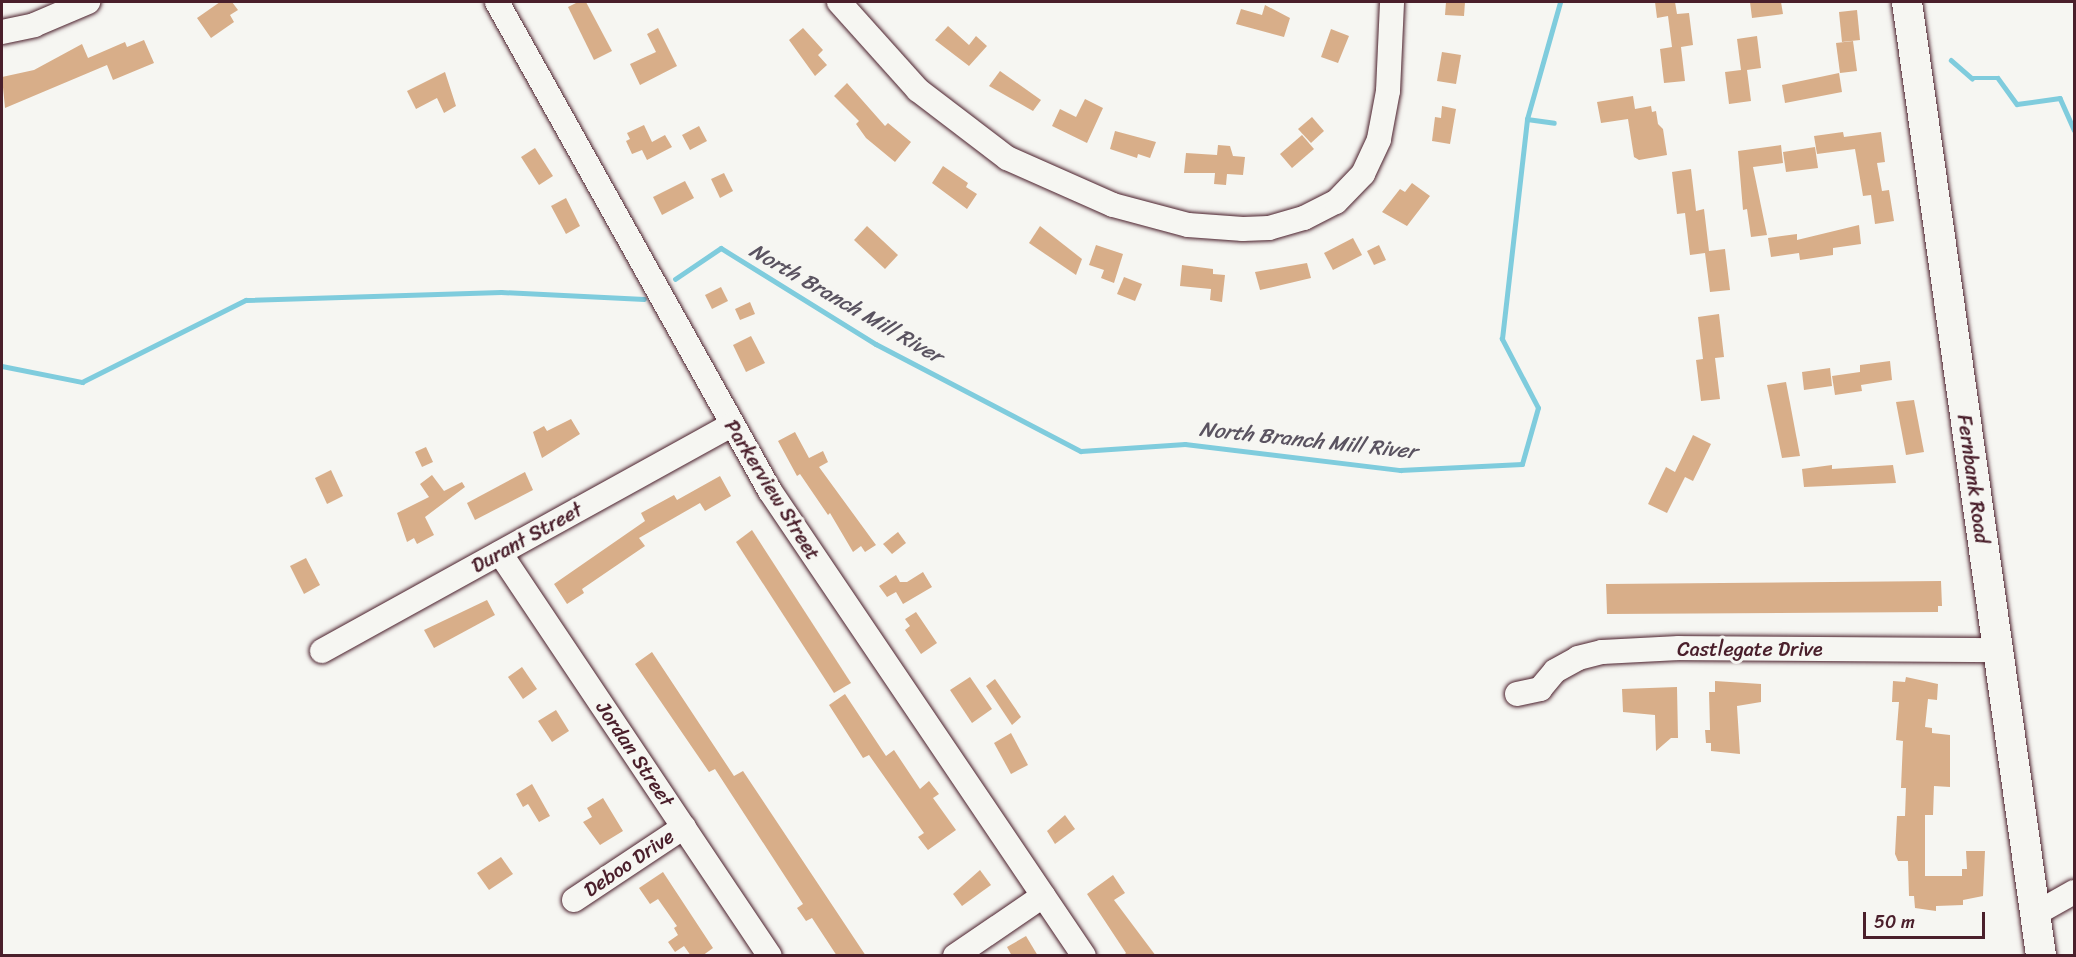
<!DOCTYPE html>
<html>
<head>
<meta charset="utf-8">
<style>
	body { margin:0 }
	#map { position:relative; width:2076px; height:957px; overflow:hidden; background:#f6f6f2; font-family:Sriracha,sans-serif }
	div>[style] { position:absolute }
	.stream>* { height:4.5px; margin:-2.25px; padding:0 2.25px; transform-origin:2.25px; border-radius:2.25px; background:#7fccdd }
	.building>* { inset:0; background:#d8ae89 }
	.roads { filter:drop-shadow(0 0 2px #4a1f2b) drop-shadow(0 0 2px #4a1f2b) }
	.minor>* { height:24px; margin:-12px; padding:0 12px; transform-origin:12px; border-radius:12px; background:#f6f6f2 }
	.major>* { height:30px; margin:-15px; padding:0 15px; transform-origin:15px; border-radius:15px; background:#f6f6f2 }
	span { translate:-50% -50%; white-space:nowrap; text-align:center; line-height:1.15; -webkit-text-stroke:6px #f6f6f2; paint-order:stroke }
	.street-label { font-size:20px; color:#4a1f2b }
	.water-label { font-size:21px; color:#5a5360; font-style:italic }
	.frame { position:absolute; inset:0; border:3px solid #4a1f2b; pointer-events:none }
	.scale { position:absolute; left:1863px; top:912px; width:122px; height:27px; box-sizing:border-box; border:3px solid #4a1f2b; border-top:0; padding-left:8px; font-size:18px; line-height:21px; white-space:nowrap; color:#4a1f2b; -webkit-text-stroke:4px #f6f6f2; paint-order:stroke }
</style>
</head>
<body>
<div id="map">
	<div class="stream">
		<div style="left:1951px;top:60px;width:28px;rotate:41deg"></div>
		<div style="left:1972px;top:78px;width:26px"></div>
		<div style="left:1998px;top:78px;width:32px;rotate:54deg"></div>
		<div style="left:2017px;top:104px;width:43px;rotate:-7.9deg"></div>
		<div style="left:2060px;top:98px;width:35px;rotate:66deg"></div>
		<div style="left:1527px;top:119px;width:27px;rotate:8deg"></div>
		<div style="left:675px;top:279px;width:55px;rotate:-34deg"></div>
		<div style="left:721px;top:248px;width:182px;rotate:31.8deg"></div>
		<div style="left:876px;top:344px;width:231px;rotate:27.6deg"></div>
		<div style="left:1081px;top:451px;width:104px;rotate:-3.9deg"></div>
		<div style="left:1185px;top:444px;width:217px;rotate:6.9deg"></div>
		<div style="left:1400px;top:470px;width:122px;rotate:-2.8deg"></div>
		<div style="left:1522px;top:464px;width:58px;rotate:-74.1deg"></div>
		<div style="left:1538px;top:408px;width:78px;rotate:-117.6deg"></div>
		<div style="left:1502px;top:339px;width:221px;rotate:-83.5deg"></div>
		<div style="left:1527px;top:119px;width:122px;rotate:-74.2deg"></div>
		<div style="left:2px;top:366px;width:82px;rotate:11.3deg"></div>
		<div style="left:82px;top:382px;width:183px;rotate:-26.6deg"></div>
		<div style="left:246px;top:300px;width:255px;rotate:-1.8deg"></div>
		<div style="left:501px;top:292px;width:143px;rotate:2.8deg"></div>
	</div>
	<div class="building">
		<div style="clip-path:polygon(220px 2px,232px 2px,238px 10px,230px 15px,234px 22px,211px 38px,197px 18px)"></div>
		<div style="clip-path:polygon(578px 2px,586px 2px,612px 51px,594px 60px,568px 7px)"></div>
		<div style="clip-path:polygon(1446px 2px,1465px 2px,1464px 16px,1445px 15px)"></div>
		<div style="clip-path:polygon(1655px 2px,1675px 2px,1677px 14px,1689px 13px,1693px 45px,1681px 47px,1685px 81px,1664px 83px,1660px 49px,1672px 47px,1668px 16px,1657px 18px)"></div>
		<div style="clip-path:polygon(1750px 2px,1781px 2px,1783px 14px,1752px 18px)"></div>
		<div style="clip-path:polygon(1265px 5px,1290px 18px,1284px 37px,1236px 24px,1241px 9px,1262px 15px)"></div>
		<div style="clip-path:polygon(1857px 10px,1860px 40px,1842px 42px,1839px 12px)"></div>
		<div style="clip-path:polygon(948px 26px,969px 45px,976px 36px,987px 46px,969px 66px,935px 40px)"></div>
		<div style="clip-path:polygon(658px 28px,677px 66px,640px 85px,630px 64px,656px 52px,647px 34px)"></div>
		<div style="clip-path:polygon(803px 28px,823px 50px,818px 55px,827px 65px,815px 76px,789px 40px)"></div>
		<div style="clip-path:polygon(1331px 29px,1349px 36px,1338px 63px,1321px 57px)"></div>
		<div style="clip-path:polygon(1757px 36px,1761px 68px,1747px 70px,1751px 101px,1729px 104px,1725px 72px,1741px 70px,1737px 39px)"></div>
		<div style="clip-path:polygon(144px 40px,154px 63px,113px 80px,107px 65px,5px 108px,2px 77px,34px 70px,82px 44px,88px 58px,125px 42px,127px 47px)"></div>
		<div style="clip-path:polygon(1853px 41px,1857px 71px,1840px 73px,1836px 43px)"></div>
		<div style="clip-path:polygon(1442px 52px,1461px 55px,1456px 84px,1437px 81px)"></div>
		<div style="clip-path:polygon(1000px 71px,1041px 100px,1033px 111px,989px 86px)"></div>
		<div style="clip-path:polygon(445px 72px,456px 106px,444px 113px,437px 98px,416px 109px,407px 91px)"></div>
		<div style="clip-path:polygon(1839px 73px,1842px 92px,1785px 103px,1782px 85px)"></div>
		<div style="clip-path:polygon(847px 83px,885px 126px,888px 123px,911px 142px,895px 162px,866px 138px,856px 124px,859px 121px,834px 96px)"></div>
		<div style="clip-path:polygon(1633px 96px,1635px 109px,1651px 106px,1652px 112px,1656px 111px,1658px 124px,1663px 129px,1667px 155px,1639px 160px,1634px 157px,1628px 119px,1601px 123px,1597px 102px)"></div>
		<div style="clip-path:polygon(1085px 99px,1103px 108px,1087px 143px,1052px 126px,1060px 109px,1076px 117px)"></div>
		<div style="clip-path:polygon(1442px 106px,1456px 109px,1450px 144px,1432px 141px,1435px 117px,1441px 118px)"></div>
		<div style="clip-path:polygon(1312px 117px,1324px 131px,1311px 143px,1298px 129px)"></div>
		<div style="clip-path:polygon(644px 125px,652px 142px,665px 135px,672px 147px,647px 160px,642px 150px,632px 154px,626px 141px,630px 139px,627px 133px)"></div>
		<div style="clip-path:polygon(699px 126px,707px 141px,690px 150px,682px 135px)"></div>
		<div style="clip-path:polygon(1115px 131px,1156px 142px,1150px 158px,1138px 154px,1137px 158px,1110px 149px)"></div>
		<div style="clip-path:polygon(1843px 132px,1844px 137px,1881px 132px,1885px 162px,1877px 163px,1882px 191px,1889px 190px,1894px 221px,1875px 224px,1871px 195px,1863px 196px,1855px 149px,1817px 154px,1814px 136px)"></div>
		<div style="clip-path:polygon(1302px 135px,1314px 149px,1292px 168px,1280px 154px)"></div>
		<div style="clip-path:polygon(1218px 145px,1230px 146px,1233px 156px,1245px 157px,1243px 175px,1227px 174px,1226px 185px,1214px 184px,1215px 173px,1184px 173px,1186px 153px,1217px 155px)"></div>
		<div style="clip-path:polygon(1781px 145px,1783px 163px,1753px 167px,1767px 235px,1751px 237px,1747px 209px,1743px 210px,1738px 151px)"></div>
		<div style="clip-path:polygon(1815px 147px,1818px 168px,1786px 172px,1783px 152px)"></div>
		<div style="clip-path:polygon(535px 148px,553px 176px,539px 185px,521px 157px)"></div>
		<div style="clip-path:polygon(943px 166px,968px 183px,966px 187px,977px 194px,967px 209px,932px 183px)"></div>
		<div style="clip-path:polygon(1691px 169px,1696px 211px,1704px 209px,1709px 251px,1725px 249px,1730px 290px,1710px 292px,1705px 253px,1690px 255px,1685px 213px,1677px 214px,1672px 172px)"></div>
		<div style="clip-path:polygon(724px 173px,733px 191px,720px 198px,711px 179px)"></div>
		<div style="clip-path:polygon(685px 181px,694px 198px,662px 215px,653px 197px)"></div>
		<div style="clip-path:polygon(1412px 183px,1430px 196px,1407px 226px,1382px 212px,1400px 189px,1405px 192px)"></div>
		<div style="clip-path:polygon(566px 198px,580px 226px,566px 234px,551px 206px)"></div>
		<div style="clip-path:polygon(1859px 225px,1861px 244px,1833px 248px,1833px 255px,1800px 260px,1799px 253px,1771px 257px,1768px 238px,1797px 234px,1797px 240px)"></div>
		<div style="clip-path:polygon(867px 226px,898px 255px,885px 269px,854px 240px)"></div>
		<div style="clip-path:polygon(1040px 226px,1082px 259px,1076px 275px,1029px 243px)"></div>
		<div style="clip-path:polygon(1353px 238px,1362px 255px,1333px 270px,1324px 253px)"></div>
		<div style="clip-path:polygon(1096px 245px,1123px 254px,1114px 283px,1101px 278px,1104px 270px,1089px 265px)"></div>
		<div style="clip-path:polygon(1379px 245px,1386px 260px,1374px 265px,1367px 251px)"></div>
		<div style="clip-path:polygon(1307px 263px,1311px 278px,1260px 290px,1255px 272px)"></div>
		<div style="clip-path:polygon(1182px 265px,1213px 269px,1213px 274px,1225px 275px,1222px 302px,1210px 300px,1211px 289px,1180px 286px)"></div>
		<div style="clip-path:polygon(1124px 277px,1142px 284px,1135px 301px,1117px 294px)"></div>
		<div style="clip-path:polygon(721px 287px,728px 301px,712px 309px,705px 295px)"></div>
		<div style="clip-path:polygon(750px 302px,755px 314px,740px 320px,735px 309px)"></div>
		<div style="clip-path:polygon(1719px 314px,1724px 357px,1715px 358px,1720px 399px,1701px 401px,1696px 360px,1703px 359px,1698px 317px)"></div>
		<div style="clip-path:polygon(751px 336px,765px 363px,746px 372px,733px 345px)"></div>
		<div style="clip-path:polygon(1890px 361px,1892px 380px,1861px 385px,1862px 391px,1835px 395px,1832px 376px,1860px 372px,1860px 365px)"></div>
		<div style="clip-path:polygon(1830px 368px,1832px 386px,1804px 390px,1802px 372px)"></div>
		<div style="clip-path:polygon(1786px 382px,1800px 456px,1782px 458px,1767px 385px)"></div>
		<div style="clip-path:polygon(1914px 400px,1924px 452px,1906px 455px,1896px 402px)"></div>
		<div style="clip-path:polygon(571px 419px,580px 434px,542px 458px,533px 432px,544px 426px,547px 431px)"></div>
		<div style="clip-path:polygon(795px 432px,809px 458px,823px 451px,828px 462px,819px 467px,876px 545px,865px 552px,861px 546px,853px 552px,830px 513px,828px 515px,800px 474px,797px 476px,778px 441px)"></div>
		<div style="clip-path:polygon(1693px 435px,1711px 444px,1693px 481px,1685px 477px,1667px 513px,1648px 504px,1666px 467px,1675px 472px)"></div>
		<div style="clip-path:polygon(426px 447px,433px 462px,422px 467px,415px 452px)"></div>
		<div style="clip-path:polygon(1832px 465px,1832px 469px,1893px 465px,1896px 483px,1804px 487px,1802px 469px)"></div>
		<div style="clip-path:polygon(331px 470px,343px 496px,327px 504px,315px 478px)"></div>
		<div style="clip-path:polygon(525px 472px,533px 490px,475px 520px,467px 503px)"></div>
		<div style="clip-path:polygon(432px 475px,444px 491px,462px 482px,465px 487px,425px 517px,434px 535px,417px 544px,414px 538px,407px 542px,397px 513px,429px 497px,420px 484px)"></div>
		<div style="clip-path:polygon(720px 476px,731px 496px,705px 511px,700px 503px,639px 538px,645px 546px,582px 589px,584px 593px,567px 604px,554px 584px,645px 521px,641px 513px,674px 495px,677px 500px)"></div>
		<div style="clip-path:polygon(752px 530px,851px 683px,834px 693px,736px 542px)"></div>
		<div style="clip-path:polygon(898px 532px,906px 543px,892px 554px,883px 544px)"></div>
		<div style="clip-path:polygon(306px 558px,320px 585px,304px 594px,290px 566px)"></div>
		<div style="clip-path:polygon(923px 572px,932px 587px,903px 604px,896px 592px,887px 597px,879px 586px,896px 575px,900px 582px,907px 582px)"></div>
		<div style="clip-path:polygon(1941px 581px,1942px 606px,1938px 606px,1938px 612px,1607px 614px,1606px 584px)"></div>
		<div style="clip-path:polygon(487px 600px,495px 615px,434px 648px,424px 630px)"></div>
		<div style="clip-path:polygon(916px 612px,937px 643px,921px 654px,905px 630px,910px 626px,905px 619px)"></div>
		<div style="clip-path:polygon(652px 652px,734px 776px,743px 771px,866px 956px,837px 956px,812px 918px,806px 921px,797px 908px,803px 904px,715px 769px,709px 772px,635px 664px)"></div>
		<div style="clip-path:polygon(522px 667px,537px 689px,523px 699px,508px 677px)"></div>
		<div style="clip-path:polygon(970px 677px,992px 709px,972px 723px,950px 690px)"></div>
		<div style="clip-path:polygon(1906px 677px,1938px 684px,1937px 700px,1928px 699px,1925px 727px,1932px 728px,1932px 733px,1950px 735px,1950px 787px,1934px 786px,1933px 815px,1925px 815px,1925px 876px,1962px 876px,1962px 869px,1967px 869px,1966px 851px,1985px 851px,1983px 896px,1963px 900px,1963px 905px,1936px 906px,1936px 911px,1915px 908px,1914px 896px,1909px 896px,1908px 861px,1898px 861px,1895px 854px,1897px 816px,1905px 816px,1906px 788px,1901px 788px,1903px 741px,1896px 740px,1899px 702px,1892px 702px,1893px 681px,1905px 682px)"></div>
		<div style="clip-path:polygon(995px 679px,1021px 717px,1012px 725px,986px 686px)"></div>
		<div style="clip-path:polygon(1715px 681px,1761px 684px,1761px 702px,1737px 706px,1740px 754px,1711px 751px,1711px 743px,1706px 743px,1705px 730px,1710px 730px,1709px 692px,1715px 692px)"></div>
		<div style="clip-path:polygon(1677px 687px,1678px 738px,1671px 738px,1656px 751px,1655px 715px,1623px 712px,1622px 689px)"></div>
		<div style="clip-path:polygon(845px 694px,886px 756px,894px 750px,920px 789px,929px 781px,939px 794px,933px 798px,956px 830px,928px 850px,918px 837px,924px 833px,869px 755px,863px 758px,829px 705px)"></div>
		<div style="clip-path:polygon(556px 710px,569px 731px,552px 742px,538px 721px)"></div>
		<div style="clip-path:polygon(1011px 733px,1028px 765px,1011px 774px,994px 743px)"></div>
		<div style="clip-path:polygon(532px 784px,550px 816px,539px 822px,528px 804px,523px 807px,516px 794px)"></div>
		<div style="clip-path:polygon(603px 798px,623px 831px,600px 845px,583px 822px,592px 817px,587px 808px)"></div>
		<div style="clip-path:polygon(1065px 815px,1075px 829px,1055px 844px,1047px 831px)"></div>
		<div style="clip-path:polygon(501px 857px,513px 874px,489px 890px,477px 873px)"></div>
		<div style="clip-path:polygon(980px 870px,991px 885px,962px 906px,953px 894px)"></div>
		<div style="clip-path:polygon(663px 872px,713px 948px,702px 956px,691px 956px,684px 946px,675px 952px,668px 942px,678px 935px,674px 928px,677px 926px,658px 899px,650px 904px,639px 888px)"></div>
		<div style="clip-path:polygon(1113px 875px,1125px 893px,1114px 900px,1156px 956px,1123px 956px,1126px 953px,1087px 894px)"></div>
		<div style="clip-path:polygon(1026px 936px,1038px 956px,1012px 956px,1007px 947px)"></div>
	</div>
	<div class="roads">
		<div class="minor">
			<div style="left:497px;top:2px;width:560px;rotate:60.83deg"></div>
			<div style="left:770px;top:491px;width:561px;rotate:55.97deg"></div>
			<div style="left:839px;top:2px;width:118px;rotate:48.1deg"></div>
			<div style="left:918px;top:90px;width:112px;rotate:37.4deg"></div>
			<div style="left:1007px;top:158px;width:116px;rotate:23.9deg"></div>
			<div style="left:1113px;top:205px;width:78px;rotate:14.9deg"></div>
			<div style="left:1188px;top:225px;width:55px;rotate:4.2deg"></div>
			<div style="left:1243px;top:229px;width:26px;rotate:-2deg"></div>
			<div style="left:1269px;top:228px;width:36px;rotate:-16deg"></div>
			<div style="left:1304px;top:218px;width:36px;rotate:-27deg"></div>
			<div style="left:1336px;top:202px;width:39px;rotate:-46deg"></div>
			<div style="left:1363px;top:174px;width:38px;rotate:-65deg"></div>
			<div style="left:1379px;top:139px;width:49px;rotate:-79.4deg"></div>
			<div style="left:1388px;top:91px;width:89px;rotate:-87.4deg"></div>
			<div style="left:2px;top:32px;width:33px;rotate:-12deg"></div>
			<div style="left:34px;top:25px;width:59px;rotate:-23.1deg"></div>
			<div style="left:500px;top:553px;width:485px;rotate:56.2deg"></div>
			<div style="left:322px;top:651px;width:468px;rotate:-28.9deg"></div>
			<div style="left:1517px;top:694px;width:24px;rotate:-12deg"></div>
			<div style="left:1540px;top:689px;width:23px;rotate:-50deg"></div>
			<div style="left:1555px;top:671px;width:26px;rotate:-29deg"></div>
			<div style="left:1578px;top:658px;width:25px;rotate:-14deg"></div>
			<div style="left:1602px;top:652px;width:77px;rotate:-3deg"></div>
			<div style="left:1679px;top:648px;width:318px;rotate:0.4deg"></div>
			<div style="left:574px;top:900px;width:132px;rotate:-33.6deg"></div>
			<div style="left:2035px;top:914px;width:45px;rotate:-29.4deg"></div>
			<div style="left:955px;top:956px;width:107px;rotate:-34.3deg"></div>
		</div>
		<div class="major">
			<div style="left:1907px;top:2px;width:963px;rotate:82deg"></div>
		</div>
	</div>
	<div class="street-label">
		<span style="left:1973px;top:479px;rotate:82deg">Fernbank Road</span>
		<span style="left:772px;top:490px;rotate:58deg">Parkerview Street</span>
		<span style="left:527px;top:538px;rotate:-29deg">Durant Street</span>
		<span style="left:1750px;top:649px">Castlegate Drive</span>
		<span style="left:635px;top:754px;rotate:56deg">Jordan Street</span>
		<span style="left:629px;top:863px;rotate:-34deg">Deboo Drive</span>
	</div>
	<div class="water-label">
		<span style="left:846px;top:303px;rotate:30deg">North Branch Mill River</span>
		<span style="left:1308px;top:440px;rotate:6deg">North Branch Mill River</span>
	</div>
	<div class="frame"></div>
	<div class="scale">50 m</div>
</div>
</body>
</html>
